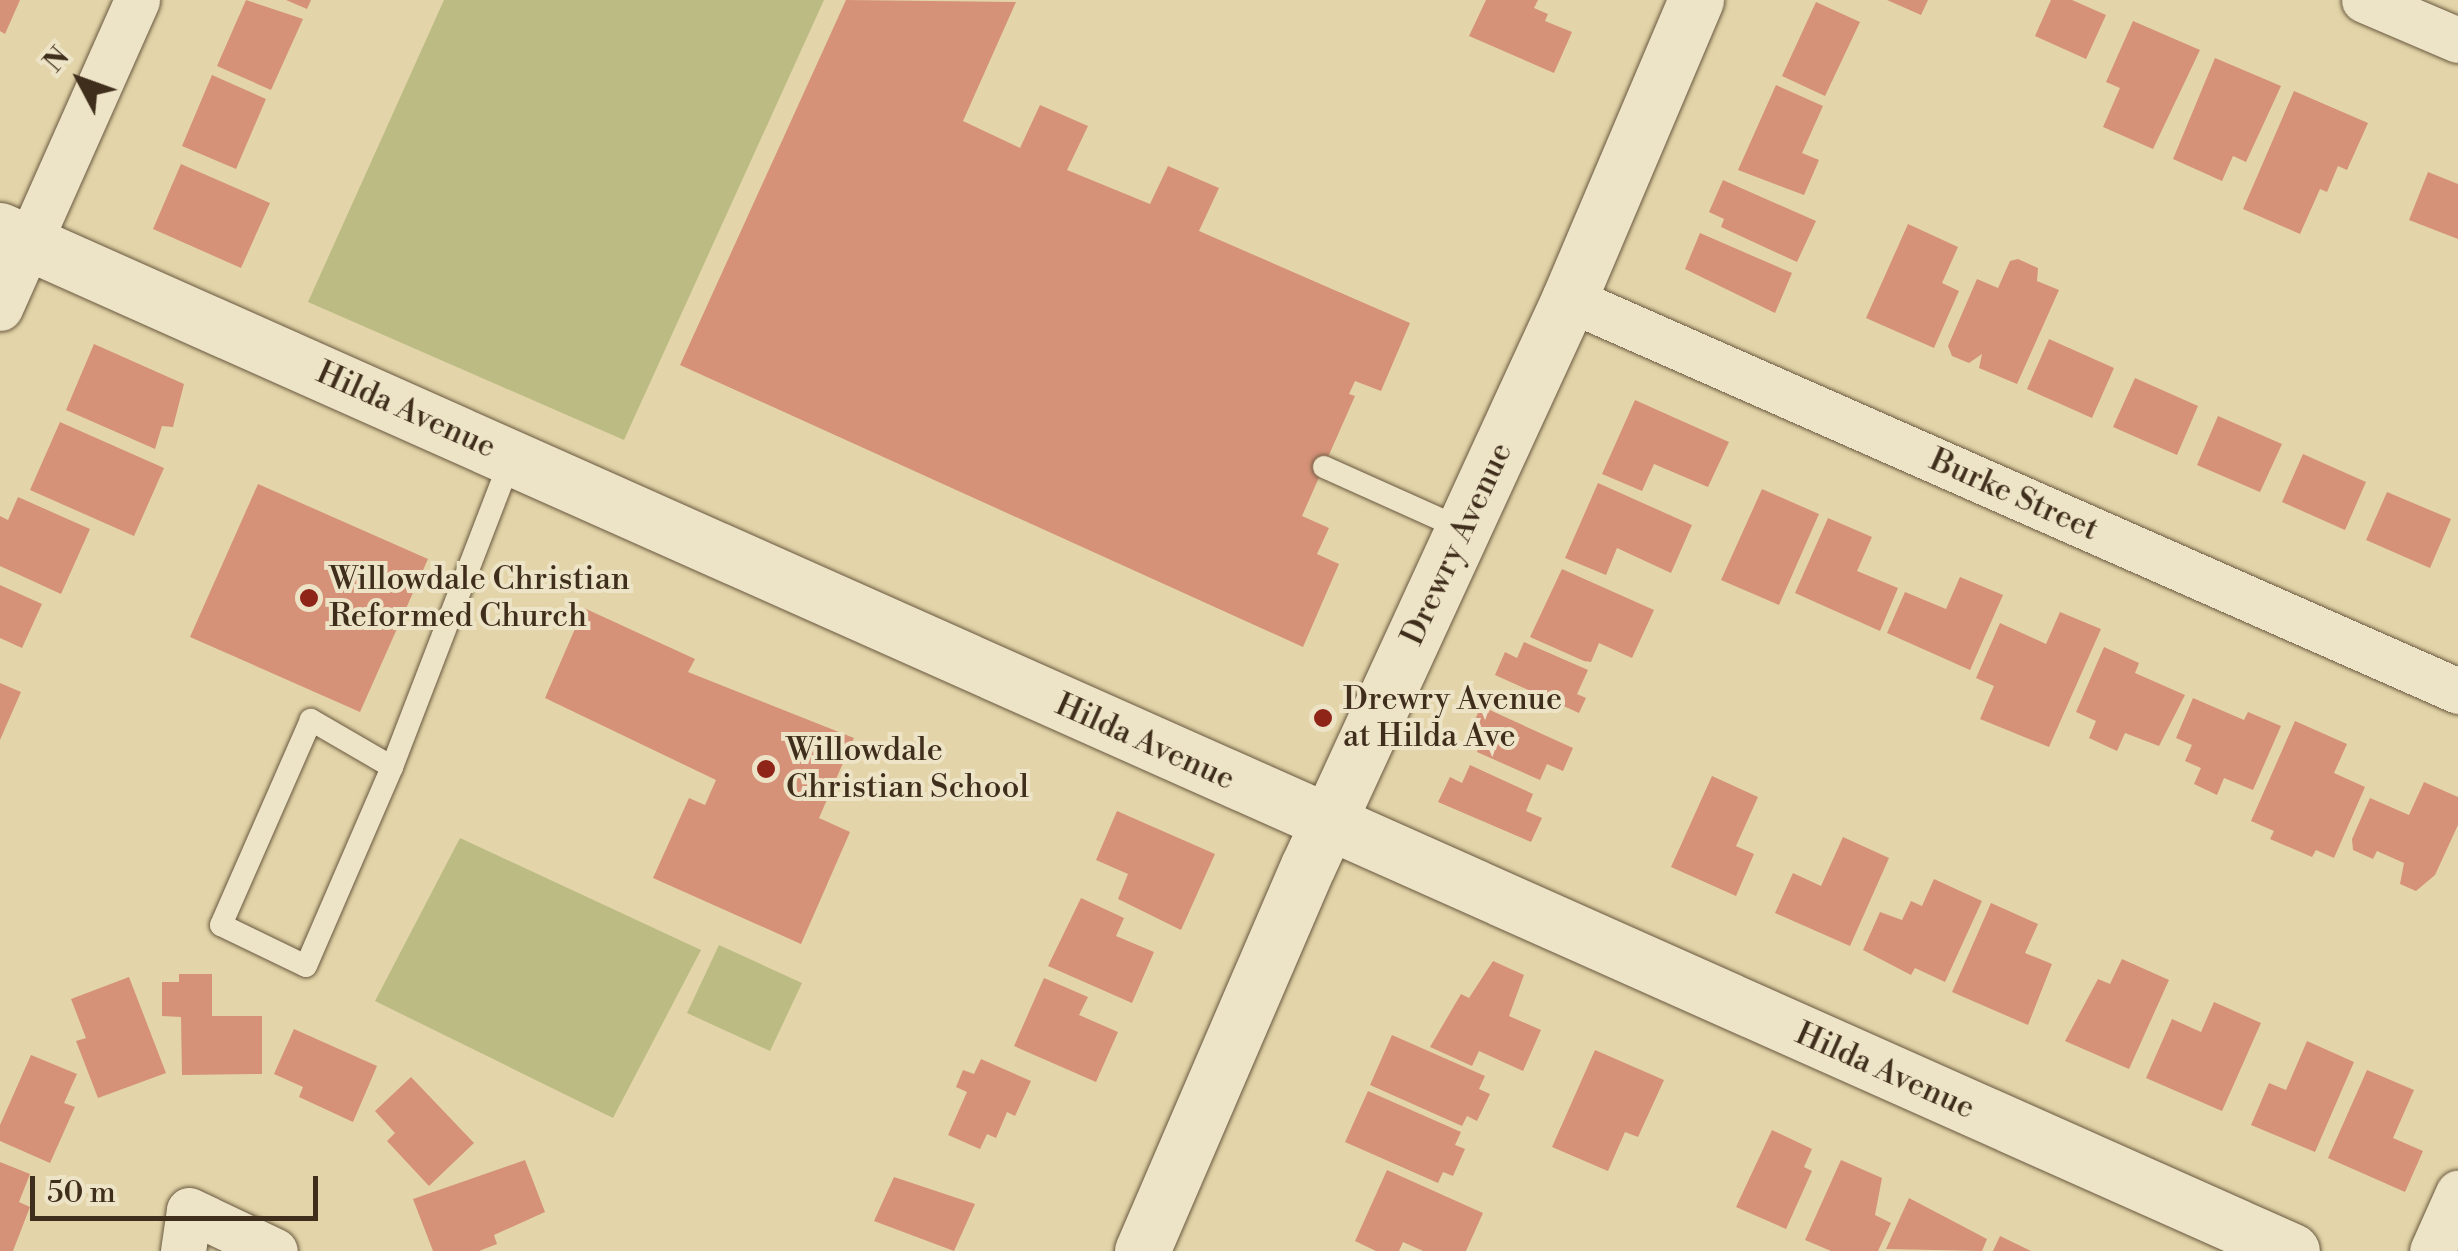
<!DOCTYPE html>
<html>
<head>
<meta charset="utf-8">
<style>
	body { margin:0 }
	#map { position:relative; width:2458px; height:1251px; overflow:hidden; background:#e3d5a9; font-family:"Libre Bodoni",serif }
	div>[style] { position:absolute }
	.green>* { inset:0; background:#bbbb83 }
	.building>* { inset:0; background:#d59278 }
	.roads { filter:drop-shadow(0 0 2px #69583f) drop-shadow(0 0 2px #69583f) }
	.lane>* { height:22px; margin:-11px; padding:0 11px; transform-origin:11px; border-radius:11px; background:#ede4c7 }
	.street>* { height:45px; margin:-22.5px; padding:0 22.5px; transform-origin:22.5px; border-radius:22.5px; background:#ede4c7 }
	.secondary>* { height:55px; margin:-27.5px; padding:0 27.5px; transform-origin:27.5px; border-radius:27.5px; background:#ede4c7 }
	.dots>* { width:28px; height:28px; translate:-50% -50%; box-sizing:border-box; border:5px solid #ede4c7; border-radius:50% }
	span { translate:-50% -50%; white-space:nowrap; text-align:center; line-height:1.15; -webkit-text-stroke:8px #ede4c7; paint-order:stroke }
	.street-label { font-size:32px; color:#402e1c }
	.poi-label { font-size:32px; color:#402e1c }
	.left { translate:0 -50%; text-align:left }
	.north { position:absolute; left:30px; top:30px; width:100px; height:100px; -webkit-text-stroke:8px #ede4c7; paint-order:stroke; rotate:311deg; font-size:28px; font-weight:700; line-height:40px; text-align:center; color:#402e1c }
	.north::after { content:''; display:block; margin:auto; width:35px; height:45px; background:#402e1c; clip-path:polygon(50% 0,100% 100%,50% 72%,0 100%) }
	.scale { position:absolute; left:30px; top:1176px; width:288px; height:45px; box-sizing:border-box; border:5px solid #402e1c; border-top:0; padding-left:12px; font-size:30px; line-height:35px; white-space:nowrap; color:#402e1c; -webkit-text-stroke:8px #ede4c7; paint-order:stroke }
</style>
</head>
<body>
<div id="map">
	<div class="green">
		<div style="clip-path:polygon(444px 0,824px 0,624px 440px,308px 302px)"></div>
		<div style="clip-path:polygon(460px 838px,701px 950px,613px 1118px,375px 1001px)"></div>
		<div style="clip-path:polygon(719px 945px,802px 983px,770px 1051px,687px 1013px)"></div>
	</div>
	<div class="building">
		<div style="clip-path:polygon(0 0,20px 0,5px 34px,0 31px)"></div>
		<div style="clip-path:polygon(246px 0,303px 19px,271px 90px,217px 66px)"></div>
		<div style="clip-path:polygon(286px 0,311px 0,307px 9px)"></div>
		<div style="clip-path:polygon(846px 0,1016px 2px,963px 121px,1020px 148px,1040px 105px,1088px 126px,1067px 170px,1150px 204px,1168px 166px,1219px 188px,1199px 231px,1410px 323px,1381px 391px,1355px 381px,1349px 394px,1355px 396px,1302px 516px,1329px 528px,1317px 554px,1339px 564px,1303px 647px,680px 365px)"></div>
		<div style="clip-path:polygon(1486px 0,1538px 0,1534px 8px,1548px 14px,1545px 21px,1572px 32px,1554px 73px,1469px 36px)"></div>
		<div style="clip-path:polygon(1887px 0,1928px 0,1921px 15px)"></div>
		<div style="clip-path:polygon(2051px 0,2072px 0,2106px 15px,2086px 59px,2035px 36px)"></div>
		<div style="clip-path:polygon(1816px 2px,1860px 22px,1825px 96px,1782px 76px)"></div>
		<div style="clip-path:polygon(2133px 21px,2200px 50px,2153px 149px,2103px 127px,2120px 88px,2106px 82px)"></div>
		<div style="clip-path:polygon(2215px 58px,2281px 86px,2246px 162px,2233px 156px,2222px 181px,2173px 159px)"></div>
		<div style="clip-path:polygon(212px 75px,266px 99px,236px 169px,182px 146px)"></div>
		<div style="clip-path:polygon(1776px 85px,1823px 106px,1802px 153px,1819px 160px,1804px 195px,1738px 170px)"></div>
		<div style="clip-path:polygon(2294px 91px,2368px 123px,2347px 170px,2338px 166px,2327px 192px,2320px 189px,2300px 234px,2243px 209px)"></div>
		<div style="clip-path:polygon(181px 164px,270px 203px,241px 268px,153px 229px)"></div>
		<div style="clip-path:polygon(2428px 172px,2458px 184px,2458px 239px,2409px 220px)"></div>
		<div style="clip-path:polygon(1723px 180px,1816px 221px,1797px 262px,1721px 227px,1724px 219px,1709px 212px)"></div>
		<div style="clip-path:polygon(1908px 224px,1958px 247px,1942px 283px,1959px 291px,1934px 348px,1866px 318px)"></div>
		<div style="clip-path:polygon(1700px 233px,1792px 273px,1775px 313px,1685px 269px)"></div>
		<div style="clip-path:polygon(2018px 259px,2038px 268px,2037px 281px,2059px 290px,2017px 384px,1979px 368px,1982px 354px,1969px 363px,1952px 356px,1948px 346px,1977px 279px,1998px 288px,2010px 261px)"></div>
		<div style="clip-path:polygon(2049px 339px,2114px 368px,2092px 418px,2027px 389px)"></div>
		<div style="clip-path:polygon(94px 344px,184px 384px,173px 427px,162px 426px,155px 449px,66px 410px)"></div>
		<div style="clip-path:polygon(2135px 378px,2198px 406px,2177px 455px,2113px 427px)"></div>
		<div style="clip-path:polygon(1635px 400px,1729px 442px,1708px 487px,1654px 464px,1642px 491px,1602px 474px)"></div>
		<div style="clip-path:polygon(2218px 416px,2282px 444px,2260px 492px,2197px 465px)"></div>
		<div style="clip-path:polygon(60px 422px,164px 468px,134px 536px,30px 490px)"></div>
		<div style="clip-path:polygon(2303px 454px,2366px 482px,2345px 530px,2282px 502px)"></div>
		<div style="clip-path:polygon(1598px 483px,1692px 525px,1671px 573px,1617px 548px,1606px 575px,1565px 558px)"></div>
		<div style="clip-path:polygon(258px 484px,428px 559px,360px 712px,190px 637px)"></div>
		<div style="clip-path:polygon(1762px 489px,1819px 514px,1779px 605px,1721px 580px)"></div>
		<div style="clip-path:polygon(2387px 492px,2451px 519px,2430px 568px,2366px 540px)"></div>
		<div style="clip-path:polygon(18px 497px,90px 529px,61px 594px,0 566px,0 516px,8px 520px)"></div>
		<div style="clip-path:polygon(1828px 518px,1872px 537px,1857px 571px,1898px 588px,1880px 631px,1795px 593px)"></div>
		<div style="clip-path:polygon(1562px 569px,1654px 610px,1632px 658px,1599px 643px,1591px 662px,1584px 661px,1530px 637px)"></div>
		<div style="clip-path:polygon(1960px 577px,2003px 595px,1970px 670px,1887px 633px,1905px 592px,1946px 609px)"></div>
		<div style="clip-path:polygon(0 585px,42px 604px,22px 648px,0 638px)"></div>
		<div style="clip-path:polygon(584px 608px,695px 659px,688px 672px,854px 738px,819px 818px,850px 832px,801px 944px,653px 878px,689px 798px,705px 805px,716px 780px,545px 698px)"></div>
		<div style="clip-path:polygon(2060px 612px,2101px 629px,2049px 747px,1980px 719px,1994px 686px,1976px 678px,2000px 623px,2046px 644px)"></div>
		<div style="clip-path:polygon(1524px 642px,1588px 670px,1577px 694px,1586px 698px,1579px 713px,1495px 675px,1505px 652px,1517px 658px)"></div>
		<div style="clip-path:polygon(2104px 647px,2139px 663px,2135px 673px,2185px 695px,2159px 746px,2125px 733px,2117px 751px,2089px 738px,2096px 721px,2076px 712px)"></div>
		<div style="clip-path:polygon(0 683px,21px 692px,0 740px)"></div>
		<div style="clip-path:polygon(2193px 698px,2244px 720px,2248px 712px,2281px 726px,2253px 790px,2224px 778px,2217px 795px,2194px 784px,2201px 768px,2185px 761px,2192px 745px,2176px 738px)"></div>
		<div style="clip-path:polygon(1481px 706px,1573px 748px,1563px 771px,1547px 764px,1540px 780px,1477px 752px,1484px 735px,1471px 729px)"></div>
		<div style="clip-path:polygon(2295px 721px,2347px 744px,2334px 773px,2365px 787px,2334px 858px,2316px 850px,2312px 857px,2270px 839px,2274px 831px,2251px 821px)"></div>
		<div style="clip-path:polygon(1470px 765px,1533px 794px,1526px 811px,1542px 818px,1531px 842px,1438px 802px,1450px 777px,1462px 783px)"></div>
		<div style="clip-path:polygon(1712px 776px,1758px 797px,1736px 846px,1754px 854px,1736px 896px,1671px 867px)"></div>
		<div style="clip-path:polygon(2424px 782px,2458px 797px,2458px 825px,2435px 875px,2416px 891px,2400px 884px,2404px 863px,2377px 851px,2373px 859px,2353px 850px,2352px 839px,2370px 798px,2409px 815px)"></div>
		<div style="clip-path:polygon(1117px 811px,1215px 854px,1181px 930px,1118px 899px,1128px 874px,1096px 860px)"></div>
		<div style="clip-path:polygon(1843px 837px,1889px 858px,1850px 946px,1775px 913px,1793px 873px,1821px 886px)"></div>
		<div style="clip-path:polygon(1934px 879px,1982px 901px,1945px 982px,1915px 968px,1911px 975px,1863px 950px,1880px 912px,1902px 920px,1911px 901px,1922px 906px)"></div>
		<div style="clip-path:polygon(1081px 898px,1124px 918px,1116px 936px,1154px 952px,1132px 1003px,1048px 966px)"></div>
		<div style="clip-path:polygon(1991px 903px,2038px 924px,2025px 953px,2052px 964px,2028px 1025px,1952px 992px)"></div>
		<div style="clip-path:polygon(2122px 959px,2169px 980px,2129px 1069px,2065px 1041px,2098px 979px,2110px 984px)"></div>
		<div style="clip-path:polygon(1493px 961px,1524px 975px,1509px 1016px,1541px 1030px,1523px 1071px,1479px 1051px,1472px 1066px,1430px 1047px,1461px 994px,1469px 998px)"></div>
		<div style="clip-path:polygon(179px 974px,212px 974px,212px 1016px,262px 1016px,262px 1074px,182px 1075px,181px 1017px,162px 1016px,162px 982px,179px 982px)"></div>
		<div style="clip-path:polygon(129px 977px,166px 1073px,98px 1098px,76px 1041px,86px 1038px,71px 999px)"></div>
		<div style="clip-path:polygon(1044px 978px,1088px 997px,1079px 1015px,1118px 1032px,1096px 1082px,1014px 1046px)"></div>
		<div style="clip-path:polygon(2214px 1002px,2261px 1023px,2222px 1111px,2146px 1078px,2172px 1019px,2201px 1032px)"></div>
		<div style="clip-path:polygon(294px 1029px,377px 1066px,353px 1122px,299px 1097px,303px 1087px,274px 1074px)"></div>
		<div style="clip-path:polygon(1392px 1035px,1485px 1076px,1479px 1089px,1490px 1094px,1477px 1121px,1467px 1116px,1462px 1126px,1370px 1085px)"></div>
		<div style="clip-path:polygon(2307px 1041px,2354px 1062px,2315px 1152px,2251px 1125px,2269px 1083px,2286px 1090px)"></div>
		<div style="clip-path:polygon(1595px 1050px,1664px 1080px,1638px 1137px,1625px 1132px,1608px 1171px,1552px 1147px)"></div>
		<div style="clip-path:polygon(31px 1055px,77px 1074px,64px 1103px,75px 1107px,50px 1163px,0 1141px,0 1125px)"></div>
		<div style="clip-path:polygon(981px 1059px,1031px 1081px,1015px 1116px,1007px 1112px,996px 1138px,987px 1134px,980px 1149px,948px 1135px,967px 1092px,956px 1087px,963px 1070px,974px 1074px)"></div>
		<div style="clip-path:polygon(2367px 1070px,2414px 1090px,2393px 1138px,2423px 1151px,2405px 1192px,2328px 1158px)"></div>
		<div style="clip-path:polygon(411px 1077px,474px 1143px,429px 1186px,387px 1141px,395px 1133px,375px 1111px)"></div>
		<div style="clip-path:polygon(1368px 1091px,1461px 1132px,1455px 1145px,1465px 1149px,1453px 1176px,1443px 1172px,1438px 1183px,1345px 1142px)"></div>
		<div style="clip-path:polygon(1772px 1130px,1812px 1149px,1804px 1167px,1812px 1171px,1786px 1229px,1736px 1207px)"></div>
		<div style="clip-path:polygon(525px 1160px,545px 1212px,494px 1235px,497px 1244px,479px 1251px,433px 1251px,413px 1199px)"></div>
		<div style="clip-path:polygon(1841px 1160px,1882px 1178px,1875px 1215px,1891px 1223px,1878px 1251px,1831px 1251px,1805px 1240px)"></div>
		<div style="clip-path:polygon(0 1162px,30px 1174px,19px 1202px,30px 1207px,13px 1251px,0 1251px)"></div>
		<div style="clip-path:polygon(1387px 1170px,1483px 1213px,1466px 1251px,1423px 1251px,1403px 1242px,1399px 1251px,1376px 1251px,1355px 1241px)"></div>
		<div style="clip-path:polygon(894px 1177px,975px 1204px,954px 1251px,874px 1221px)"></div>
		<div style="clip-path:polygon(1909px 1198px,1987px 1239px,1982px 1251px,1886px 1249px)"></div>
		<div style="clip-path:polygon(2000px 1236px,2031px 1251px,1993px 1251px)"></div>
	</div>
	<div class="roads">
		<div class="lane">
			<div style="left:1324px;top:467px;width:151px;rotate:24.2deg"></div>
			<div style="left:392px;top:767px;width:94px;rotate:-149.9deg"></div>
			<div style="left:311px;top:720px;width:224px;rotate:113.7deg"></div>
			<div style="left:221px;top:925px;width:94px;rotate:25.8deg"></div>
			<div style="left:306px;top:966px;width:217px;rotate:-66.6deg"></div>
			<div style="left:392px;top:767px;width:333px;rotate:-68.9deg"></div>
		</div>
		<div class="street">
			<div style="left:2364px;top:0;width:102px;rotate:23.1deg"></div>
			<div style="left:1569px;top:299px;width:972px;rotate:23.79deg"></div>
			<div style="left:0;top:308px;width:337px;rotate:-66deg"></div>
			<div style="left:183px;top:1251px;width:41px;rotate:-81.7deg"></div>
			<div style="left:189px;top:1210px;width:95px;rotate:25.5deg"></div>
			<div style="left:2432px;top:1251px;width:64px;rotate:-65.9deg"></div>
		</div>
		<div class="secondary">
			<div style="left:0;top:230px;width:2509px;rotate:24.01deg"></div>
			<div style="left:1142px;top:1251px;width:419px;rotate:-66.7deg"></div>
			<div style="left:1308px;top:866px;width:624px;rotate:-65.28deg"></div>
			<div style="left:1569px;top:299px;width:325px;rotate:-67deg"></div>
		</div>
	</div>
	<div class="dots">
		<div style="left:309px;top:598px;background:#8f2418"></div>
		<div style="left:1323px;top:718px;background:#8f2418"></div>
		<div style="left:766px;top:769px;background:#8f2418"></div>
	</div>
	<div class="street-label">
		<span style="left:406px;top:410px;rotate:24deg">Hilda Avenue</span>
		<span style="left:2014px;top:495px;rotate:24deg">Burke Street</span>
		<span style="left:1457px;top:544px;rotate:-65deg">Drewry Avenue</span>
		<span style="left:1145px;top:742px;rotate:24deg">Hilda Avenue</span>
		<span style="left:1885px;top:1071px;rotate:24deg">Hilda Avenue</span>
	</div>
	<div class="poi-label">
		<span class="left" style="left:329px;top:598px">Willowdale Christian<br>Reformed Church</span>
		<span class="left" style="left:1343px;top:718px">Drewry Avenue<br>at Hilda Ave</span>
		<span class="left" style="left:786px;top:769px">Willowdale<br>Christian School</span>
	</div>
	<div class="north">N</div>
	<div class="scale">50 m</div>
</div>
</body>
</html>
